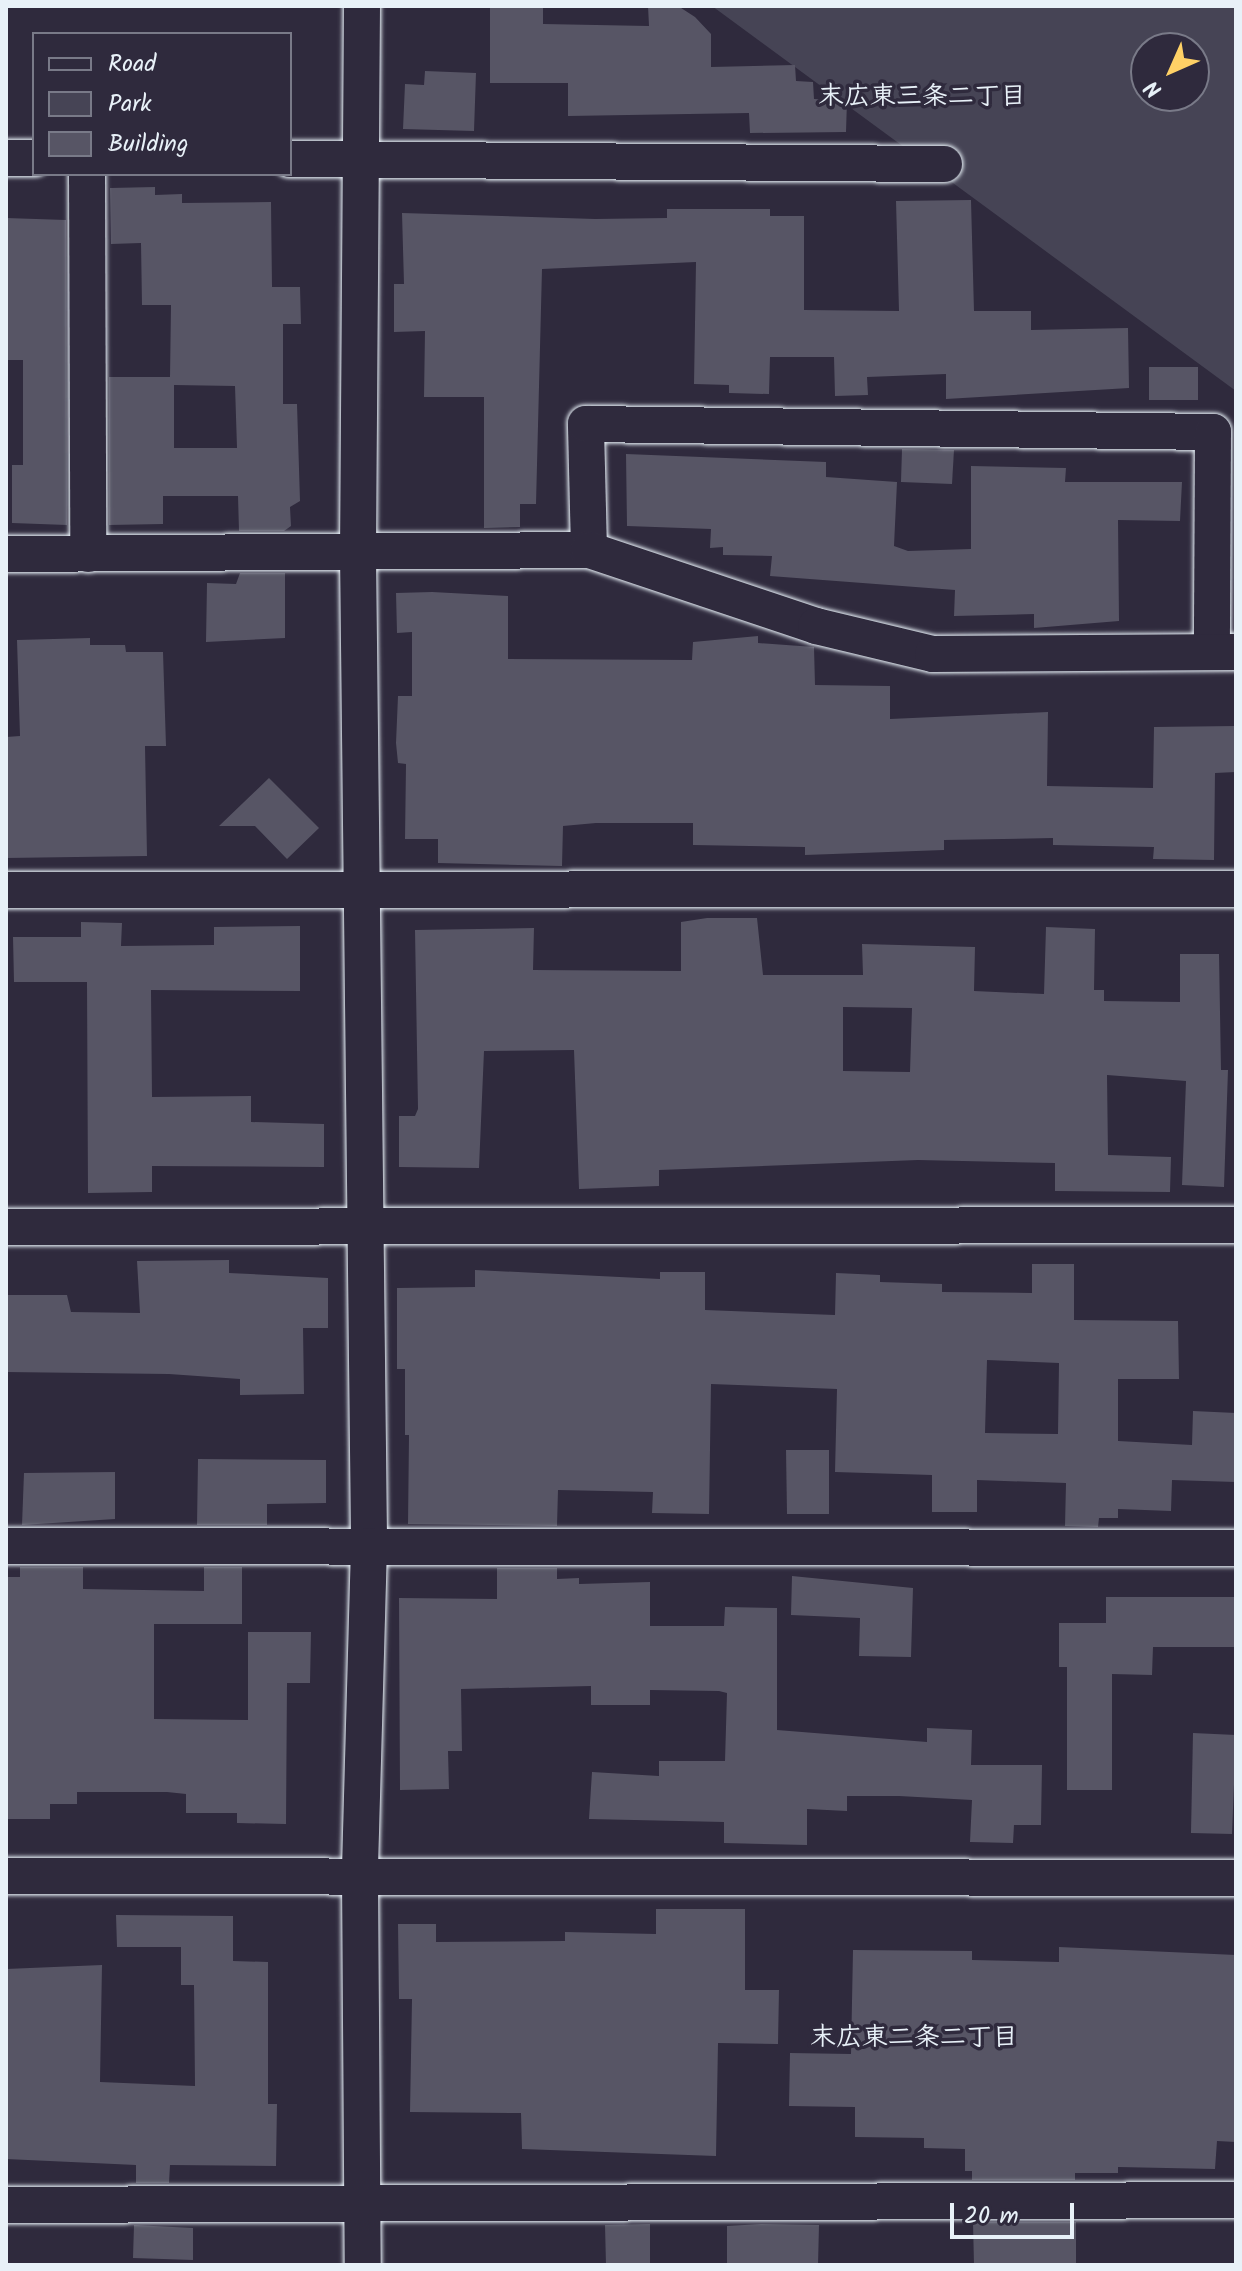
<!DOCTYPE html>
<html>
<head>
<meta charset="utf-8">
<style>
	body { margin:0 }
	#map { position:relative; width:1242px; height:2271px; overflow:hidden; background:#2f2a3d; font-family:Kalam,"Klee One",sans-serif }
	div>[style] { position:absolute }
	.green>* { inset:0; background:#464455 }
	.building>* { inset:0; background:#575565 }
	.roads { filter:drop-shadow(0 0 2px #e8f1f8) drop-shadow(0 0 2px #e8f1f8) }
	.street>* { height:36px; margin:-18px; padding:0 18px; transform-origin:18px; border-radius:18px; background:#2f2a3d }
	span { translate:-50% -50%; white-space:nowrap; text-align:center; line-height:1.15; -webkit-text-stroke:7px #2f2a3d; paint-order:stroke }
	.neighbourhood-label { font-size:26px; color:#e8f1f8; font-weight:700 }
	.frame { position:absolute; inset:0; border:8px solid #e8f1f8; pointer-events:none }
	.legend { position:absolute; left:32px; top:32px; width:260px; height:144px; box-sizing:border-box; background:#2f2a3d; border:2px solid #797a88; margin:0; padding:10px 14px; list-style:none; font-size:24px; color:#e8f1f8 }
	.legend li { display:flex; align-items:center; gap:16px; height:40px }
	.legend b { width:40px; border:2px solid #797a88 }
	.north { position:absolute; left:1130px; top:32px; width:80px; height:80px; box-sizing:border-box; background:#2f2a3d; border:2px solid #797a88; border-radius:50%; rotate:225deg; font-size:22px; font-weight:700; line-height:32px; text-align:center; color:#e8f1f8 }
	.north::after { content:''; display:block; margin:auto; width:28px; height:36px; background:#ffd166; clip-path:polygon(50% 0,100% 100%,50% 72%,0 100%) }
	.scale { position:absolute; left:950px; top:2203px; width:124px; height:36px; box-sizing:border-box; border:4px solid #e8f1f8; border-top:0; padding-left:10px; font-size:24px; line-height:28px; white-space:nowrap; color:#e8f1f8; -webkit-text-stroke:6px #2f2a3d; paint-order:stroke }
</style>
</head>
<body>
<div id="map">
	<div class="green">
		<div style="clip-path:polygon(evenodd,712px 6px,1236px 6px,1236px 391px,712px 6px,1146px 48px,1194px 48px,1194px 96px,1146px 96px,1146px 48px)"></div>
	</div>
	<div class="building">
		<div style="clip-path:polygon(648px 6px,678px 6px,695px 17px,711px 34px,711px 67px,795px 65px,796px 81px,813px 82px,814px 99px,847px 101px,846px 132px,750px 133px,749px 113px,568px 116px,568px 83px,490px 83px,490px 8px,543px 8px,543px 24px,649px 26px)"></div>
		<div style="clip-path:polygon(425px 71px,476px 73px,474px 131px,403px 129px,405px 84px,424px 85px)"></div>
		<div style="clip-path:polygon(evenodd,155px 187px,155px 195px,182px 194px,182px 203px,271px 202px,272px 287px,300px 287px,301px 324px,283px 324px,283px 404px,297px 404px,300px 501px,290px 507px,291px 526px,284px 531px,239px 531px,238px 496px,163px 496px,163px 524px,109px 525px,109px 377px,170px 377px,171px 305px,142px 305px,141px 243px,111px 244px,110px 188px,155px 187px,174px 385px,235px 386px,237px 448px,174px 448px,174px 385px)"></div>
		<div style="clip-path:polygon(971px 200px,974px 311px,1031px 311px,1031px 330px,1128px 328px,1129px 388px,946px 399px,946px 374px,867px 377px,868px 395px,835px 396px,834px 357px,770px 357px,769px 394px,729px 393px,729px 385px,694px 384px,696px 262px,542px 269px,536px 504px,520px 504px,520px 527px,484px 528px,484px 397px,424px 397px,425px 331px,394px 332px,394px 284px,404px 284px,402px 213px,595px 219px,667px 218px,667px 209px,770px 209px,770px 216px,804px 216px,804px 310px,899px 311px,896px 201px)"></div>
		<div style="clip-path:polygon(6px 218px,66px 220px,67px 525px,12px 523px,12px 465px,23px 465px,23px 360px,6px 360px)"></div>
		<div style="clip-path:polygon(1149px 367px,1198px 367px,1198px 400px,1149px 400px)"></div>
		<div style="clip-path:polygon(902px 449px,954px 450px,952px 484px,901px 482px)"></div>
		<div style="clip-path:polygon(626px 454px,826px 462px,826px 477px,897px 482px,894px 546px,908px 551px,971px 549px,971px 466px,1066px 468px,1065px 482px,1182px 482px,1180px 521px,1118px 520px,1119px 621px,1034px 628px,1034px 614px,954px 616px,955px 590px,770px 576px,772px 556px,723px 555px,723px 547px,710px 548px,711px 529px,627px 526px)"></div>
		<div style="clip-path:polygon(240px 573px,285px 573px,285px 638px,206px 642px,207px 583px,236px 584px)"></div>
		<div style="clip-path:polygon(432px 592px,508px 596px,508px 659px,692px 660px,693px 642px,758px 636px,758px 643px,814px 647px,815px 685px,890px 686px,890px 719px,1048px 712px,1047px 786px,1153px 788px,1154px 727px,1236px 726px,1236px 772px,1215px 773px,1214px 860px,1153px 859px,1154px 847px,1053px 845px,1053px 838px,944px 840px,944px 850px,805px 855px,805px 847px,693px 845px,693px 823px,596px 823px,563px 826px,562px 866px,438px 863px,438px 839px,405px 839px,406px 764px,398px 763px,396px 743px,398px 696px,412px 696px,412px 632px,397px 633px,396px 593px)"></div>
		<div style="clip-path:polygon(90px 638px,90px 645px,125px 645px,126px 652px,163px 652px,166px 746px,145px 746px,147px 856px,6px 858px,6px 737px,20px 736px,17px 640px)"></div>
		<div style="clip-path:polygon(269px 778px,319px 828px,287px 859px,255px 826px,219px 826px)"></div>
		<div style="clip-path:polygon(evenodd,707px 918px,757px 918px,763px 975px,863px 975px,862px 944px,975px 947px,974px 991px,1044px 994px,1046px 927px,1095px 929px,1094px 990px,1104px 990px,1104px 1001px,1180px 1002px,1180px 954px,1219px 954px,1221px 1070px,1228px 1070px,1224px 1187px,1182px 1185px,1186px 1081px,1107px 1075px,1108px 1155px,1171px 1157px,1170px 1192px,1055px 1191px,1055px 1163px,918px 1160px,659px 1170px,659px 1186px,579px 1189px,574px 1050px,484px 1051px,479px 1168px,399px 1167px,399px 1116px,415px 1116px,418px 1109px,415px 930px,534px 928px,533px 970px,681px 971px,681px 922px,707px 918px,843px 1007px,912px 1008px,910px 1072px,843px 1071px,843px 1007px)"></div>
		<div style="clip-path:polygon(81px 922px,122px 923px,121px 946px,214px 945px,214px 927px,300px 926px,300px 991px,151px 990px,152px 1097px,251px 1096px,251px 1122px,324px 1124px,324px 1167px,152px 1166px,152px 1192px,88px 1193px,87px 982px,14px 982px,13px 937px,81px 937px)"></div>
		<div style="clip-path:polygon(229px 1260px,229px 1273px,328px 1278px,328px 1328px,303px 1328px,304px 1394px,240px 1395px,240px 1379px,169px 1374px,6px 1372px,6px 1295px,67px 1295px,71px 1312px,140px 1313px,137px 1261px)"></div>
		<div style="clip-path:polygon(evenodd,1032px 1264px,1074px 1264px,1074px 1320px,1178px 1321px,1179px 1379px,1118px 1379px,1118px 1441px,1192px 1445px,1193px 1411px,1236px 1413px,1236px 1482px,1172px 1480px,1171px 1511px,1118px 1509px,1118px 1518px,1099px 1518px,1098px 1527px,1065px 1526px,1066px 1483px,977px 1480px,977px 1512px,932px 1512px,932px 1475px,835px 1472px,837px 1389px,711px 1384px,709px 1514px,652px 1513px,653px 1492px,558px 1490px,557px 1526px,408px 1524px,409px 1435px,405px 1435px,405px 1369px,397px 1369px,397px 1288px,475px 1287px,475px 1270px,660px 1279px,660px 1272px,705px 1272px,705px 1310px,835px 1315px,836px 1273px,880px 1275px,880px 1282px,942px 1284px,942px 1292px,1032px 1293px,1032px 1264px,987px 1360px,1059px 1363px,1058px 1434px,985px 1433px,987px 1360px)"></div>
		<div style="clip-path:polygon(786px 1450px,829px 1450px,829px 1514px,787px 1514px)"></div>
		<div style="clip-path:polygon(198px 1459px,326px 1460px,326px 1503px,267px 1504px,267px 1525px,197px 1525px)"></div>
		<div style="clip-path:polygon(115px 1472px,115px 1519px,22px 1525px,24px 1473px)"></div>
		<div style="clip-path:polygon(20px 1567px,83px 1567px,83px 1589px,204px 1591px,204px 1567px,242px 1567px,242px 1624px,154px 1624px,154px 1719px,248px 1720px,248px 1632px,311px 1632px,310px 1683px,287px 1683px,286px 1824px,237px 1823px,237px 1813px,186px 1813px,186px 1794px,167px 1792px,77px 1792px,77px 1804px,50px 1804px,50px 1819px,6px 1819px,6px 1577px,20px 1577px)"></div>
		<div style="clip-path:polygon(497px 1568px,557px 1568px,557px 1579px,579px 1578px,579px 1584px,650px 1582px,650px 1626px,724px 1626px,725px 1607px,777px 1608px,777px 1730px,927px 1742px,927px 1728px,972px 1730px,971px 1765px,1042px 1765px,1041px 1825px,1014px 1825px,1013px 1843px,970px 1842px,972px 1800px,899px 1796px,847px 1796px,847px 1811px,807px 1809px,807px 1845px,724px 1843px,724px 1822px,589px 1819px,592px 1772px,659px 1776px,659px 1761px,725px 1761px,727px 1693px,719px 1691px,650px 1690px,650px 1705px,591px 1705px,591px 1686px,461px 1689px,462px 1751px,448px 1751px,449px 1789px,400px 1790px,399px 1598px,497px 1599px)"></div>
		<div style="clip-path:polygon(792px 1576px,913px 1588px,911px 1657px,859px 1656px,860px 1618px,791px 1615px)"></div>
		<div style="clip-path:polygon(1106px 1597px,1236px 1597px,1235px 1647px,1153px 1647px,1152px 1675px,1112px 1674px,1112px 1790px,1067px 1790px,1067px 1667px,1059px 1667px,1059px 1623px,1106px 1623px)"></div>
		<div style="clip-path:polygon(1193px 1733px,1236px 1735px,1232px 1834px,1191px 1833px)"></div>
		<div style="clip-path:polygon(656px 1909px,745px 1909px,745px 1990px,779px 1990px,778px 2044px,718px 2043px,716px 2156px,522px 2149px,521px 2113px,410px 2112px,412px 1999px,399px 1999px,398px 1924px,436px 1924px,436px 1942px,565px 1941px,565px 1932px,656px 1934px)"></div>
		<div style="clip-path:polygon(116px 1915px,233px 1916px,233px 1961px,268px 1962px,268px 2104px,277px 2104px,276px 2166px,170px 2165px,169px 2183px,136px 2183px,136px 2165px,6px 2159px,6px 1969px,102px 1965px,100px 2082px,195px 2086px,194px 1985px,181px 1985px,181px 1947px,117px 1947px)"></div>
		<div style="clip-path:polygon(1059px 1947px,1236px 1955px,1236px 2142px,1217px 2141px,1215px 2169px,1118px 2167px,1118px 2173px,1075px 2173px,1075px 2180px,972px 2180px,972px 2171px,965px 2171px,965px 2149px,924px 2148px,924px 2138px,855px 2137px,855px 2107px,789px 2106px,790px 2053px,851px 2054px,853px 1950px,972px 1951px,972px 1960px,1059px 1962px)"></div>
		<div style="clip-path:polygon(973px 2222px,1076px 2222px,1076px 2265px,974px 2265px)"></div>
		<div style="clip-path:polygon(650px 2224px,650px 2265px,606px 2265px,605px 2225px)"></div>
		<div style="clip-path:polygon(761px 2224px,819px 2225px,818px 2265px,727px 2265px,727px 2226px)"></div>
		<div style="clip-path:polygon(134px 2225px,193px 2228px,193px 2260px,133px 2258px)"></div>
	</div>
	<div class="roads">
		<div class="street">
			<div style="left:362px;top:6px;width:548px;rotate:90.42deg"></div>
			<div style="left:358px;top:554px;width:992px;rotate:89.36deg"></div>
			<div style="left:369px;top:1546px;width:331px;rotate:91.6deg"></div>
			<div style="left:360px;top:1877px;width:388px;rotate:89.6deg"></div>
			<div style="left:6px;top:158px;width:28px"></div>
			<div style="left:290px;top:159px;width:654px;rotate:0.44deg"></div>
			<div style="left:87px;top:174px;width:380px;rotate:89.8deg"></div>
			<div style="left:589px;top:550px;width:126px;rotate:-91.4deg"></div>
			<div style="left:586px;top:424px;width:627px;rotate:0.73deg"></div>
			<div style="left:1213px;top:432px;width:220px;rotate:90.3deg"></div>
			<div style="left:6px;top:554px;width:583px;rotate:-0.39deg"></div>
			<div style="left:589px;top:550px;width:239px;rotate:18.5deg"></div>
			<div style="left:816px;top:626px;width:120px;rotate:13.5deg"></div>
			<div style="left:933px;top:654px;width:303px;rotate:-0.4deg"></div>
			<div style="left:6px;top:890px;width:1230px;rotate:-0.05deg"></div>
			<div style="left:6px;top:1227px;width:1230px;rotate:-0.09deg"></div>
			<div style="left:6px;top:1546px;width:1230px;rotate:0.09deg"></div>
			<div style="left:6px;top:1876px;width:1230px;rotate:0.09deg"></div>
			<div style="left:6px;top:2205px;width:1230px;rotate:-0.23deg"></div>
		</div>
	</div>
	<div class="neighbourhood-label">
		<span style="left:922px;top:98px">末広東三条二丁目</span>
		<span style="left:914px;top:2039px">末広東二条二丁目</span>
	</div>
	<div class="frame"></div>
	<ul class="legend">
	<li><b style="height:10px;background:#2f2a3d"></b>Road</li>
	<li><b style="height:22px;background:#464455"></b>Park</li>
	<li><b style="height:22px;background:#575565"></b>Building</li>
	</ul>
	<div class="north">N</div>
	<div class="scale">20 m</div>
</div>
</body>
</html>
